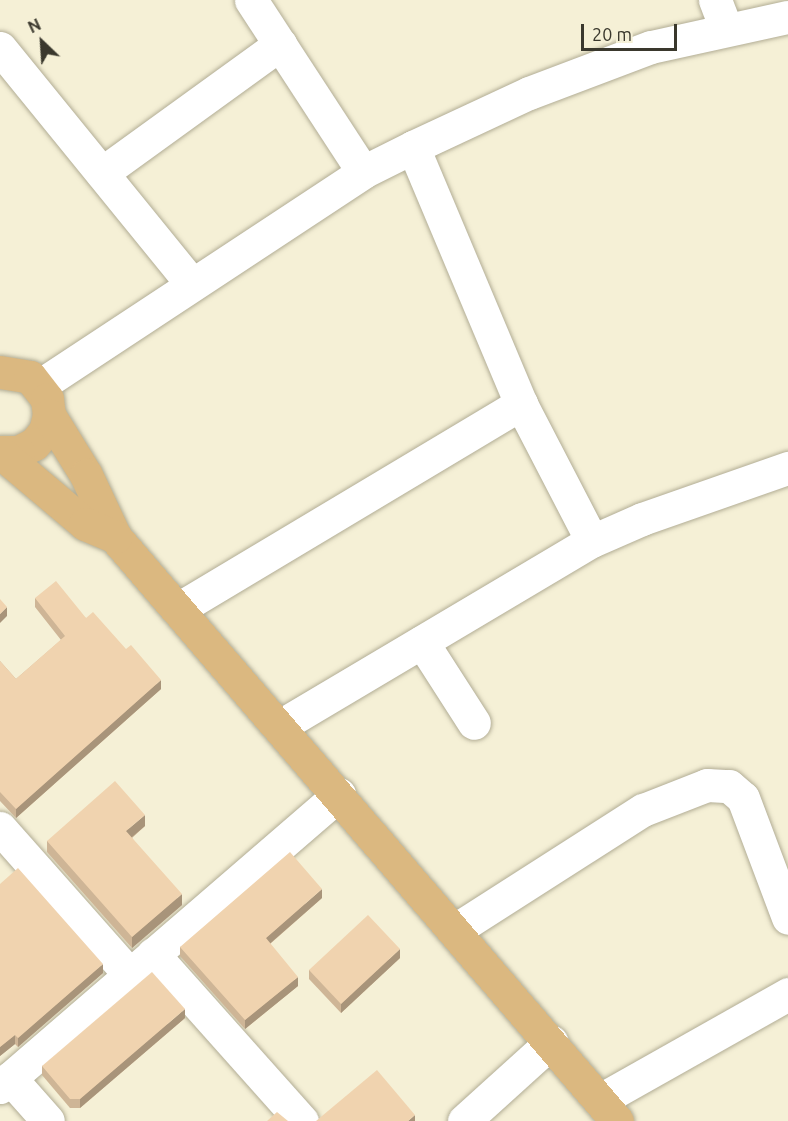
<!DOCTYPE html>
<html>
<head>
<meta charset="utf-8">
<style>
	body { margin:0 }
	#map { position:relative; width:788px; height:1121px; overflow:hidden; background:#f5f0d6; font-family:Ubuntu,sans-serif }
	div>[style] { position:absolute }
	.roads { filter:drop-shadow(0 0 2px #b2ad95) drop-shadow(0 0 2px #b2ad95) }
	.minor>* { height:33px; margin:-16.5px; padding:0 16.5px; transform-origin:16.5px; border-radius:16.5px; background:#fff }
	.tertiary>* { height:33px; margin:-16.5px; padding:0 16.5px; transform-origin:16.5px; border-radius:16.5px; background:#fff }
	.primary>* { height:33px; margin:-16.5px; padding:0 16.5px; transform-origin:16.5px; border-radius:16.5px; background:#dbb880 }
	.wall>* { inset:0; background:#ceb596 }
	.shaded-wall>* { inset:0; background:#a8947a }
	.building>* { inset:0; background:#f0d3af }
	span { translate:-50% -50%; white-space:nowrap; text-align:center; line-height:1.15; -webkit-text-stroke:4.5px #f5f0d6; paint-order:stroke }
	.north { position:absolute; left:12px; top:12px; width:60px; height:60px; -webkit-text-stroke:4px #f5f0d6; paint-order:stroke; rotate:335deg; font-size:16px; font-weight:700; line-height:24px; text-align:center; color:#3a382d }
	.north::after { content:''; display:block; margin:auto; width:21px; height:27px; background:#3a382d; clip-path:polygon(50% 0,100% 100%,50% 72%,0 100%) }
	.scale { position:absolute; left:581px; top:24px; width:96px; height:27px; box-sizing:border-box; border:3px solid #3a382d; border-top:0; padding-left:8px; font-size:18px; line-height:21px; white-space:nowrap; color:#3a382d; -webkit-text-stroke:4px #f5f0d6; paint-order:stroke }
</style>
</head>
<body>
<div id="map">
	<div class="roads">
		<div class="minor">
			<div style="left:251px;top:0;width:205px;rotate:56.9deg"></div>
			<div style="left:715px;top:0;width:31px;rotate:69deg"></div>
			<div style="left:0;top:48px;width:304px;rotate:50.9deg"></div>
			<div style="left:413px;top:147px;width:279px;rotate:67.2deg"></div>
			<div style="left:521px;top:404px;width:154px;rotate:62.6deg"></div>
			<div style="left:102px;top:173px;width:220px;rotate:-35.9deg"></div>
			<div style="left:178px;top:609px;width:400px;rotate:-30.9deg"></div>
			<div style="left:422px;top:642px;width:96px;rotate:57.3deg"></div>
			<div style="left:280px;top:726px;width:363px;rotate:-30.7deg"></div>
			<div style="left:592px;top:541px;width:55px;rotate:-23.7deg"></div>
			<div style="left:642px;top:519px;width:155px;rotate:-19.3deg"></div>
			<div style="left:0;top:828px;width:196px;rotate:48.5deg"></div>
			<div style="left:455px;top:930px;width:223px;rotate:-32.6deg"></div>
			<div style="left:643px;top:810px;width:69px;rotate:-21.3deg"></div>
			<div style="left:707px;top:785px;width:22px;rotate:3deg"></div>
			<div style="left:729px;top:786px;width:18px;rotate:41deg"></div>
			<div style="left:743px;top:798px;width:128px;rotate:69.4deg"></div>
			<div style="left:153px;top:954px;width:224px;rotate:48.3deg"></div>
			<div style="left:10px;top:1078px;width:57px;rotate:48.5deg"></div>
			<div style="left:0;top:1087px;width:448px;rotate:-40.8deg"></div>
			<div style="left:600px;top:1100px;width:216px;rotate:-29.4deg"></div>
			<div style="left:464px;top:1121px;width:118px;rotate:-42.2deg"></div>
		</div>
		<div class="tertiary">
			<div style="left:39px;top:386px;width:388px;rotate:-33.4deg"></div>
			<div style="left:363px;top:172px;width:56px;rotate:-26.6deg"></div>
			<div style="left:413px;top:147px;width:128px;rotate:-25deg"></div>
			<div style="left:529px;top:93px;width:130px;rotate:-20.7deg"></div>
			<div style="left:651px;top:47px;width:140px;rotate:-12.4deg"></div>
		</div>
		<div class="primary">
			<div style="left:0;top:372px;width:30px;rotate:9deg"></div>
			<div style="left:30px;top:377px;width:28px;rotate:52deg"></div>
			<div style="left:47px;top:399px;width:16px;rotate:83deg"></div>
			<div style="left:49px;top:415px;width:16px;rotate:104deg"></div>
			<div style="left:45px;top:431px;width:17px;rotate:130deg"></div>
			<div style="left:34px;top:444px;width:18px;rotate:153deg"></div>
			<div style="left:18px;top:452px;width:18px;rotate:180deg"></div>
			<div style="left:49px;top:415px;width:70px;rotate:58.3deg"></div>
			<div style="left:86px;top:475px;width:68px;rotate:64.9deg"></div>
			<div style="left:115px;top:537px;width:770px;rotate:49.32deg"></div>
			<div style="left:1px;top:453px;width:110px;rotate:40.2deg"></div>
			<div style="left:85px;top:524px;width:33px;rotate:23deg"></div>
		</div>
	</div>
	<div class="wall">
		<div style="clip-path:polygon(35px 598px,86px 618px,161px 689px,16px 818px,0 801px,0 661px,16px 679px,61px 640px,35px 607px)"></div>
		<div style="clip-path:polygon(145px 826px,132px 838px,182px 905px,132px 948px,47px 852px,47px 841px)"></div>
		<div style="clip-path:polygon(0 884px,103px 973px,18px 1047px,15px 1044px,0 1056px)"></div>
		<div style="clip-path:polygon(322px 898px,270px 944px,298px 986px,245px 1029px,180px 956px,180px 947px)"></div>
		<div style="clip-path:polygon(400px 958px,341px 1013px,309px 979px,309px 970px)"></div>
		<div style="clip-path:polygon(185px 1018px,80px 1108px,70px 1108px,42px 1075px,42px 1066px)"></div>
	</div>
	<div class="shaded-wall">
		<div style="clip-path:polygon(7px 607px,7px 616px,0 623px,0 614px)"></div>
		<div style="clip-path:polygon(161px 680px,161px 689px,16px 818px,16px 809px)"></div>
		<div style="clip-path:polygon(145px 815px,145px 826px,126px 842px,126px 831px)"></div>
		<div style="clip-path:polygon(322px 889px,322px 898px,266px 947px,266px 938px)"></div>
		<div style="clip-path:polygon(182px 894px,182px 905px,132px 948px,132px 937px)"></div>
		<div style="clip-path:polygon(400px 949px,400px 958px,341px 1013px,341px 1004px)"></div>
		<div style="clip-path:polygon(103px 964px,103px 973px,18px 1047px,18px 1038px)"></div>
		<div style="clip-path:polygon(298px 977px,298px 986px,245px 1029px,245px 1020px)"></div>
		<div style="clip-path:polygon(185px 1009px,185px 1018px,80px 1108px,80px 1099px)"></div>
		<div style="clip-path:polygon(15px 1035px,15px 1044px,0 1056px,0 1047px)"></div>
		<div style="clip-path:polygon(415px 1115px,415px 1121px,408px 1121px)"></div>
	</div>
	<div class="building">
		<div style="clip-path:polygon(56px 581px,86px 618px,93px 612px,126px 649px,131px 645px,161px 680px,16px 809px,0 792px,0 661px,16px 679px,65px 636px,35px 598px)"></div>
		<div style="clip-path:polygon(0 599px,7px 607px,0 614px)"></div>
		<div style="clip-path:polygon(115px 781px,145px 815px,126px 831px,182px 894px,132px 937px,47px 841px)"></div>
		<div style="clip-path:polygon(290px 852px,322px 889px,266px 938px,298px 977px,245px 1020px,180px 947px)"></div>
		<div style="clip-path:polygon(18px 868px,103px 964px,18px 1038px,15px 1035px,0 1047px,0 884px)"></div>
		<div style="clip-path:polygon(368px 915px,400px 949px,341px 1004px,309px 970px)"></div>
		<div style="clip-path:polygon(152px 972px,185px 1009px,80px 1099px,70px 1099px,42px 1066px)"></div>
		<div style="clip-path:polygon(377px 1070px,415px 1115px,408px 1121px,316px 1121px)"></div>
		<div style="clip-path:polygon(277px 1112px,288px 1121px,267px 1121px)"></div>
	</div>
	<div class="north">N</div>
	<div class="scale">20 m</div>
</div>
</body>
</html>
